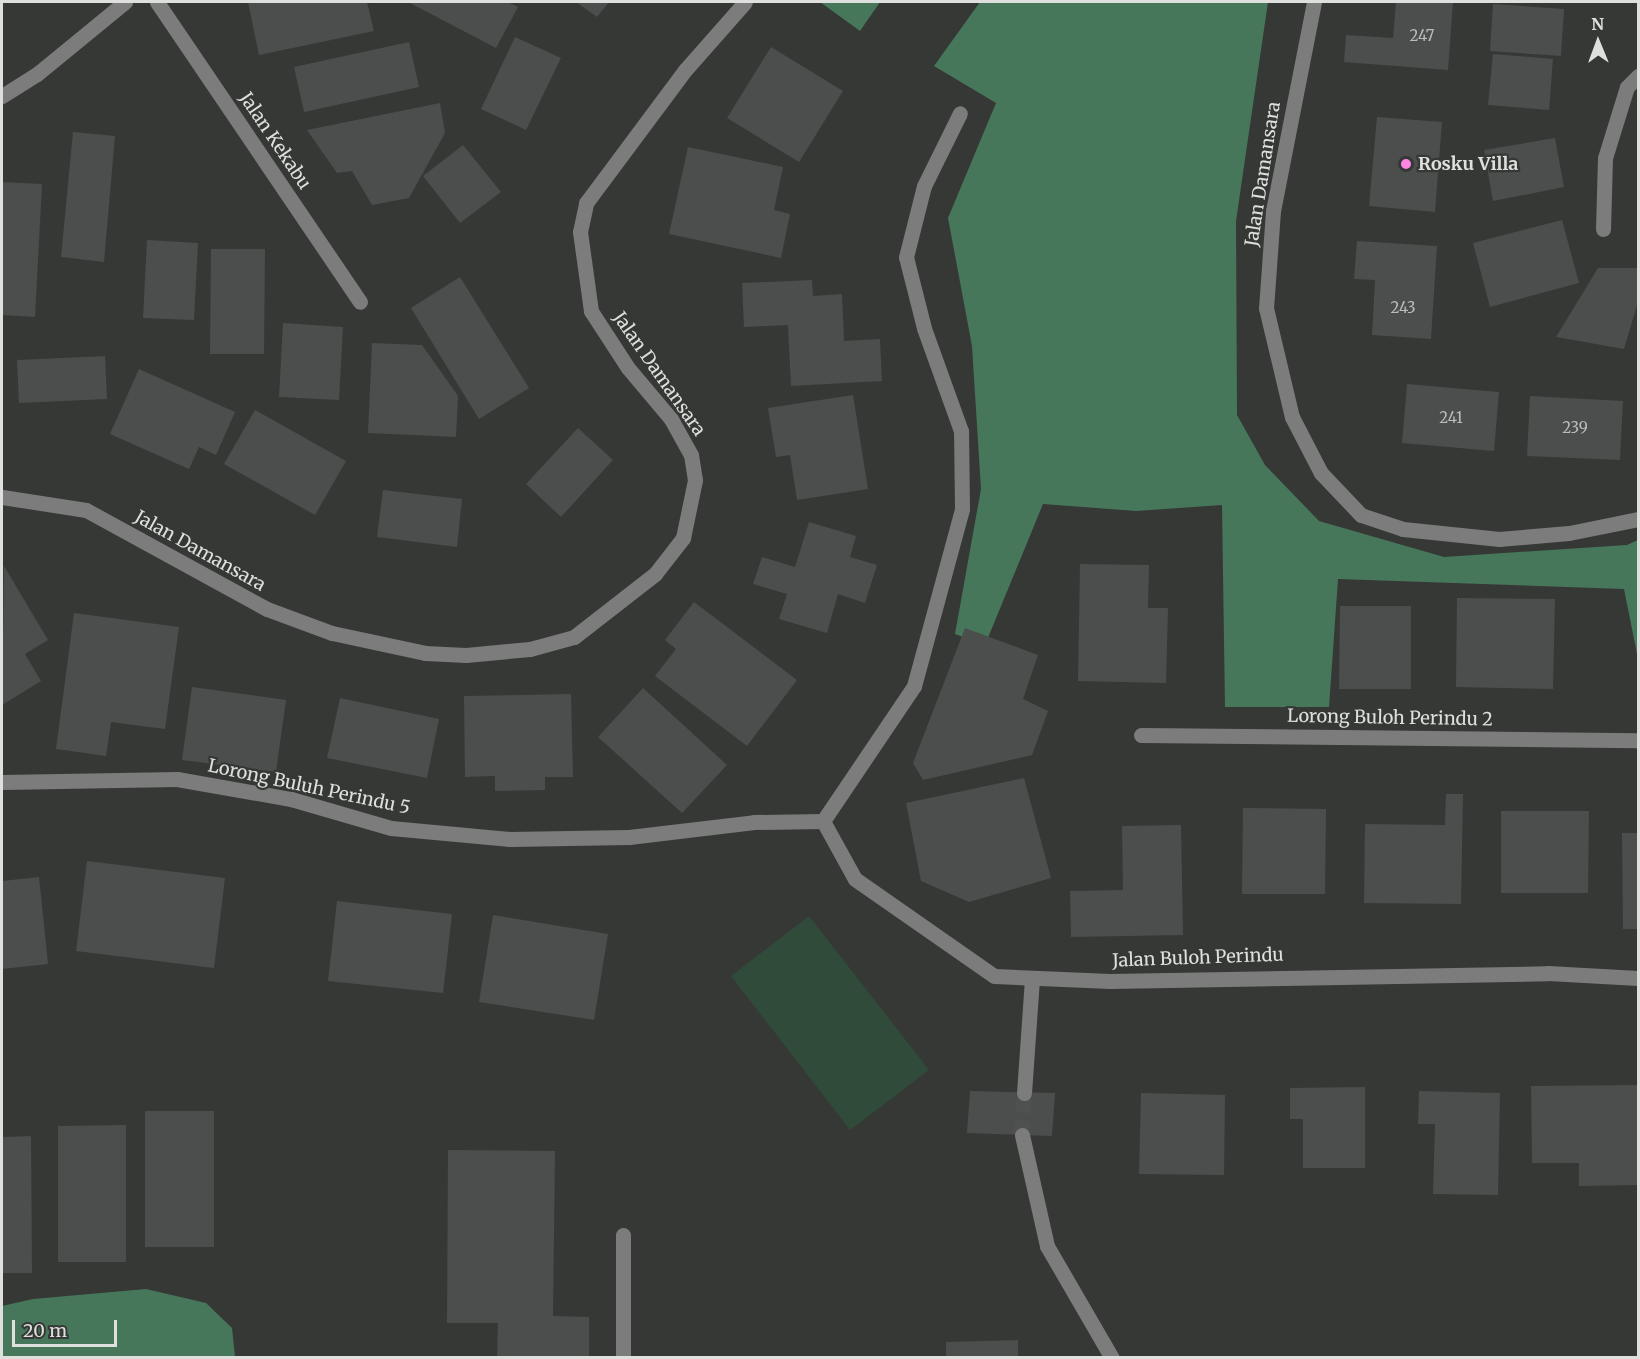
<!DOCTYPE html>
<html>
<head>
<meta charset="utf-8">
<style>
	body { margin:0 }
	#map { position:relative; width:1640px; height:1359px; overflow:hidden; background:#363836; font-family:Merriweather,serif }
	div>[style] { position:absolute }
	.green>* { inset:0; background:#304b3a }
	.forest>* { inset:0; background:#47775a }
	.building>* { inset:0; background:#4b4e4c }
	.minor-tunnel>* { height:15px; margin-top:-7.5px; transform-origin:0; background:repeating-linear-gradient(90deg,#4f514f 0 15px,transparent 0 23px) }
	.minor>* { height:15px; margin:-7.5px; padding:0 7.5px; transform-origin:7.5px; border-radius:7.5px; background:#7b7c7b }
	.dots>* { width:16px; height:16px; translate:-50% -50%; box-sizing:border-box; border:3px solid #363836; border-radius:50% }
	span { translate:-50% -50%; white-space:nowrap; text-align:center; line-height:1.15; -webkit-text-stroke:4.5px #363836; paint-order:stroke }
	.number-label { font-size:15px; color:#b9bcba }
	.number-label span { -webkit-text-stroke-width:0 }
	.street-label { font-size:18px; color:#dee0de }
	.poi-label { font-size:18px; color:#dee0de; font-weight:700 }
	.left { translate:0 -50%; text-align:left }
	.frame { position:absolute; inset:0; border:3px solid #dee0de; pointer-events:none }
	.north { position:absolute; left:1568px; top:12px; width:60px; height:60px; -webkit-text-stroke:4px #363836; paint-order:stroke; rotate:359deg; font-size:16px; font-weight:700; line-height:24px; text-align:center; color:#dee0de }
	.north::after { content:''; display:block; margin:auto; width:21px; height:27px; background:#dee0de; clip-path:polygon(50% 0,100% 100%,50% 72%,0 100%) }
	.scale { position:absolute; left:12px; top:1320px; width:105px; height:27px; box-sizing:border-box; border:3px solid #dee0de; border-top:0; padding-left:8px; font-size:18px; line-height:21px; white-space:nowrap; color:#dee0de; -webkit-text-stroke:4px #363836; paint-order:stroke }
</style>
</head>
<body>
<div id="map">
	<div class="green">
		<div style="clip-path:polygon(809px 916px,929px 1070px,850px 1130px,731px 976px)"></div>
	</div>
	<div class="forest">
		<div style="clip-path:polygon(820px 2px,880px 2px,860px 31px)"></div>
		<div style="clip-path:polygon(980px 2px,1268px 2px,1236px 221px,1237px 415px,1265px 465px,1319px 521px,1444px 557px,1627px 545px,1638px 540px,1638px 659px,1624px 589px,1338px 579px,1329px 707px,1225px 707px,1222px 505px,1136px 511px,1043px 504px,985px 645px,955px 634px,981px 489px,972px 346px,948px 218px,996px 103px,934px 66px)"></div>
		<div style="clip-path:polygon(146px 1289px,206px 1303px,232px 1328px,235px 1357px,2px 1357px,2px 1306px,33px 1299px)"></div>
	</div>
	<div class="building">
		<div style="clip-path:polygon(248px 2px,367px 2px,374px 31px,259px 55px)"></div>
		<div style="clip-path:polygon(408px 2px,508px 2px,518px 7px,496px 48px)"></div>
		<div style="clip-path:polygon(576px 2px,609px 2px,597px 17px)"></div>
		<div style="clip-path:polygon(1396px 2px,1453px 2px,1448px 70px,1344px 62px,1346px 35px,1393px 38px)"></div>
		<div style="clip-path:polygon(1493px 4px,1564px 9px,1561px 56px,1490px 51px)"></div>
		<div style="clip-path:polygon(515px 37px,561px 58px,526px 130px,481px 109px)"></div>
		<div style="clip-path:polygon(409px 42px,419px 87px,304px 112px,294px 67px)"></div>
		<div style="clip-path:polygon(771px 47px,843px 91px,799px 162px,727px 118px)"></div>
		<div style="clip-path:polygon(1493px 54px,1553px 59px,1549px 110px,1488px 105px)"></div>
		<div style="clip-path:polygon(440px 103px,445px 133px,409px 198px,372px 205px,352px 171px,337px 173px,307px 130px)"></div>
		<div style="clip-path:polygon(1377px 117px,1442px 122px,1435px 212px,1369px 206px)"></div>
		<div style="clip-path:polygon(73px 132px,115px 136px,104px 262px,61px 257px)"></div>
		<div style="clip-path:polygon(1555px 138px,1564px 187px,1493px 201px,1484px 150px)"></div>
		<div style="clip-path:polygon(463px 145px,501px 192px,460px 223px,423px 176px)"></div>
		<div style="clip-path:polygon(688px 147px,783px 167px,774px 210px,790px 214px,781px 258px,669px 234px)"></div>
		<div style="clip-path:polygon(2px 182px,42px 184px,35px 317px,2px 315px)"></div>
		<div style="clip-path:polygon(1562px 220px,1579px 283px,1490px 307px,1473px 243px)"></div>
		<div style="clip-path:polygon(147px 240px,198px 243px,194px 320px,143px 318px)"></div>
		<div style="clip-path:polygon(1357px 241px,1437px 246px,1431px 339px,1372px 335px,1375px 280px,1354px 279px)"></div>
		<div style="clip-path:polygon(211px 249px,265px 249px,264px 354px,210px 354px)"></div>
		<div style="clip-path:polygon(1598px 268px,1638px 268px,1638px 302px,1624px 349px,1556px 337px)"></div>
		<div style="clip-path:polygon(460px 277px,529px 388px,479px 419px,411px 308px)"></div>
		<div style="clip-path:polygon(812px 280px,813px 296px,842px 294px,844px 341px,880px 339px,882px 381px,791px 386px,788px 325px,744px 327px,742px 283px)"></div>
		<div style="clip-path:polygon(283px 323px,343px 327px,339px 400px,279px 397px)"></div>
		<div style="clip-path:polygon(372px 343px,422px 345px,458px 396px,456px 437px,368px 433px)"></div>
		<div style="clip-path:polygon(105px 356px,107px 399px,19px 403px,17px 360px)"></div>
		<div style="clip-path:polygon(139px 369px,235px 412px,216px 455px,199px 447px,189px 469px,110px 434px)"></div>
		<div style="clip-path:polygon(1407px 384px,1499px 392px,1494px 451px,1402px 443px)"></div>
		<div style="clip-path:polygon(853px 395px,868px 489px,797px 500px,790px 455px,776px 457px,768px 408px)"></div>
		<div style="clip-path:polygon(1530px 396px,1623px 401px,1620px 460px,1527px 456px)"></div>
		<div style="clip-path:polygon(255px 410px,346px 461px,315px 515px,224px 464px)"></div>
		<div style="clip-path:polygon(578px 428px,613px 460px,561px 517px,526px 484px)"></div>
		<div style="clip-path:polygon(383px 490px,462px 499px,457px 547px,377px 537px)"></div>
		<div style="clip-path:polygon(809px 522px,856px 536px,850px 557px,877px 565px,865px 603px,838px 594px,827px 633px,779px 619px,787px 594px,753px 584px,762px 557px,795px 567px)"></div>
		<div style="clip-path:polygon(1080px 564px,1149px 565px,1148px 608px,1168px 608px,1166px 683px,1078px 681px)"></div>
		<div style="clip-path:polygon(4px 566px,48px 640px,25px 654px,41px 681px,2px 705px)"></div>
		<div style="clip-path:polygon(1457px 598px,1555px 599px,1553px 689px,1456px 687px)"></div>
		<div style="clip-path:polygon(694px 602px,797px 680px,747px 746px,655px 676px,676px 649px,665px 640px)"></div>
		<div style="clip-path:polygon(1340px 606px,1411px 606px,1411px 689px,1339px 689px)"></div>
		<div style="clip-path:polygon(74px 613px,179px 627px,165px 729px,111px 722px,106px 756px,56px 749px)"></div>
		<div style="clip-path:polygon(965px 628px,1038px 655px,1023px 699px,1048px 711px,1032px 755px,923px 780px,913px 763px)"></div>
		<div style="clip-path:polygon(192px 687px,286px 700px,276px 772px,182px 760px)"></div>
		<div style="clip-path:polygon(643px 688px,727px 765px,682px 813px,598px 737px)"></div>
		<div style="clip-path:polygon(571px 694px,573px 777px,545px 777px,545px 790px,495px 791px,495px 776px,465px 777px,464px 696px)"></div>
		<div style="clip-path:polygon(340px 698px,439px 719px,427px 778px,327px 758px)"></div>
		<div style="clip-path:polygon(1024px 778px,1051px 878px,969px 902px,921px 881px,906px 803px)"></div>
		<div style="clip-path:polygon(1446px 794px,1463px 794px,1461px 904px,1364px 903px,1365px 824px,1445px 825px)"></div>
		<div style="clip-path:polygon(1243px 808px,1326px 809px,1325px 894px,1242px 894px)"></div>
		<div style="clip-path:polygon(1501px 811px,1589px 811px,1588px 893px,1501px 893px)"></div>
		<div style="clip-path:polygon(1181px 825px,1183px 935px,1071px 937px,1070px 891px,1123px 890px,1122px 826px)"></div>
		<div style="clip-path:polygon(1622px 833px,1638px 833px,1638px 929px,1623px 929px)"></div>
		<div style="clip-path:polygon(87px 861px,225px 878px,214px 968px,76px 951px)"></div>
		<div style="clip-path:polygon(39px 877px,48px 964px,2px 969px,2px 881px)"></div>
		<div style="clip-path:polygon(337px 901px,452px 914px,443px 993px,328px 981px)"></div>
		<div style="clip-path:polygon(493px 915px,608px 934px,594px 1020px,479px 1002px)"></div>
		<div style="clip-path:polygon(1638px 1085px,1638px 1185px,1579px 1186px,1579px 1163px,1532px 1163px,1531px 1086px)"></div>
		<div style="clip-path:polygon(1365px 1087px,1365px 1168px,1303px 1168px,1303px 1119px,1290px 1119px,1290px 1088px)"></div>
		<div style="clip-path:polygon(970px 1091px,1055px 1093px,1052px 1136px,967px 1133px)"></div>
		<div style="clip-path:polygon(1419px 1091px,1500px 1093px,1498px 1195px,1433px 1194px,1435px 1124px,1418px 1124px)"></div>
		<div style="clip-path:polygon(1141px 1093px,1225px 1095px,1224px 1175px,1139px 1174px)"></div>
		<div style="clip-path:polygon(145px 1111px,214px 1111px,214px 1247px,145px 1247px)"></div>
		<div style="clip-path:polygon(126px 1125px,126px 1262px,58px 1262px,58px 1126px)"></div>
		<div style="clip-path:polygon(31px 1136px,32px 1273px,2px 1273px,2px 1137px)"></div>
		<div style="clip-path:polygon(448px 1150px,555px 1151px,553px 1316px,589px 1317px,589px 1358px,497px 1358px,498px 1323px,447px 1323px)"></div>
		<div style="clip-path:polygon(1018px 1340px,1018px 1358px,946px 1358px,946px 1342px)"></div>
	</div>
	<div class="minor-tunnel">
		<div style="left:1022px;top:1135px;width:42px;rotate:-87.3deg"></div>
	</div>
	<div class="minor">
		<div style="left:157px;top:2px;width:362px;rotate:55.9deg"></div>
		<div style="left:1314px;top:2px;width:213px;rotate:101.1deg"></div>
		<div style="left:1273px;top:211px;width:97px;rotate:94.1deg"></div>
		<div style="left:1266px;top:308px;width:112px;rotate:76.6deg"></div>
		<div style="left:1292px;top:417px;width:63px;rotate:62.6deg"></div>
		<div style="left:1321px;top:473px;width:58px;rotate:46.4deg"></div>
		<div style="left:1361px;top:515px;width:44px;rotate:18.4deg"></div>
		<div style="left:1403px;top:529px;width:97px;rotate:5.9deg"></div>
		<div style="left:1499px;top:539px;width:70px;rotate:-4.9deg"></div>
		<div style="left:1569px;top:533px;width:70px;rotate:-11.5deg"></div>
		<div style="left:2px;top:96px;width:41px;rotate:-32.2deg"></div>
		<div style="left:37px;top:74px;width:114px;rotate:-39.3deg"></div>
		<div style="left:1603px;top:229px;width:71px;rotate:-88.4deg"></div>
		<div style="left:1605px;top:158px;width:74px;rotate:-72.8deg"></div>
		<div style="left:1627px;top:87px;width:16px;rotate:-45deg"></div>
		<div style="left:2px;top:497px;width:85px;rotate:8.8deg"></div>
		<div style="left:86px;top:510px;width:206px;rotate:28.7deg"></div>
		<div style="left:267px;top:609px;width:69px;rotate:20.3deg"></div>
		<div style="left:332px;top:633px;width:95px;rotate:12.1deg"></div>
		<div style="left:425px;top:653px;width:41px;rotate:2.8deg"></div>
		<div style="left:466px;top:655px;width:64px;rotate:-5.4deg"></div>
		<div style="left:530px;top:649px;width:46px;rotate:-15.3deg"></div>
		<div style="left:574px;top:637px;width:103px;rotate:-37.9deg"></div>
		<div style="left:655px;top:574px;width:46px;rotate:-52.1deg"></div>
		<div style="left:683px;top:538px;width:59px;rotate:-78.3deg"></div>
		<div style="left:695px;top:480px;width:25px;rotate:-99deg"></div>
		<div style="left:691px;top:455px;width:41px;rotate:-119.1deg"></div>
		<div style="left:671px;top:419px;width:67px;rotate:-130.1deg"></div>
		<div style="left:628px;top:368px;width:68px;rotate:-123deg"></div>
		<div style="left:591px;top:311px;width:80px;rotate:-97.9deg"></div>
		<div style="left:580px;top:232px;width:30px;rotate:-78deg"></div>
		<div style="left:586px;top:203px;width:167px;rotate:-53.3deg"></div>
		<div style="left:686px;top:69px;width:89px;rotate:-48.6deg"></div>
		<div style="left:1141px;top:735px;width:497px;rotate:0.6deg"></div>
		<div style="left:2px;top:782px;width:175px;rotate:-1deg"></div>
		<div style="left:177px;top:779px;width:116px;rotate:10deg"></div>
		<div style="left:291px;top:799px;width:104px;rotate:16.2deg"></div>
		<div style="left:391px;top:828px;width:120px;rotate:5.3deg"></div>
		<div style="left:510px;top:839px;width:119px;rotate:-1deg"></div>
		<div style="left:629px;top:837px;width:126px;rotate:-6.8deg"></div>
		<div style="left:754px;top:822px;width:69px;rotate:-0.8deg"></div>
		<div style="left:823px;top:821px;width:66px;rotate:61.1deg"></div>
		<div style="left:855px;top:879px;width:169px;rotate:34.9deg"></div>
		<div style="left:994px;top:976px;width:116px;rotate:2.5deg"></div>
		<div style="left:1110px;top:981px;width:438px;rotate:-1deg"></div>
		<div style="left:1548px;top:973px;width:90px;rotate:3.2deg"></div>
		<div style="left:823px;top:821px;width:163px;rotate:-56deg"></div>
		<div style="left:914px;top:686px;width:183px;rotate:-74.8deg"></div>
		<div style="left:962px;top:509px;width:78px;rotate:-90.7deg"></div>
		<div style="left:961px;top:431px;width:109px;rotate:-109.8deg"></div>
		<div style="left:924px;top:328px;width:73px;rotate:-104.2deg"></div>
		<div style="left:906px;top:257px;width:73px;rotate:-75.8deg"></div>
		<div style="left:924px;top:186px;width:81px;rotate:-63.7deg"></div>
		<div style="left:1024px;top:1093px;width:115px;rotate:-86deg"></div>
		<div style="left:1022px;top:1135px;width:114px;rotate:77.3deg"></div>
		<div style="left:1047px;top:1246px;width:129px;rotate:59.9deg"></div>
		<div style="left:623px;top:1235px;width:123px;rotate:90deg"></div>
	</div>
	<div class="dots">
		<div style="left:1406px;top:164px;background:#fd86e2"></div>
	</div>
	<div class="number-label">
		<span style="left:1422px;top:36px">247</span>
		<span style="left:1403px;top:308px">243</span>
		<span style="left:1451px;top:418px">241</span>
		<span style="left:1575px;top:428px">239</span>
	</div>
	<div class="street-label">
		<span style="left:275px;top:141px;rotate:56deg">Jalan Kekabu</span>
		<span style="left:1263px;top:174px;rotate:-81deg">Jalan Damansara</span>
		<span style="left:659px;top:374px;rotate:55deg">Jalan Damansara</span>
		<span style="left:200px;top:551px;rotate:29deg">Jalan Damansara</span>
		<span style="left:1390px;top:718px;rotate:1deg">Lorong Buloh Perindu 2</span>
		<span style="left:309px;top:787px;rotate:12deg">Lorong Buluh Perindu 5</span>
		<span style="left:1198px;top:958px;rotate:-2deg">Jalan Buloh Perindu</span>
	</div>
	<div class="poi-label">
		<span class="left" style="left:1418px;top:164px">Rosku Villa</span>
	</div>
	<div class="frame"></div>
	<div class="north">N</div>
	<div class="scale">20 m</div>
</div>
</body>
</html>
